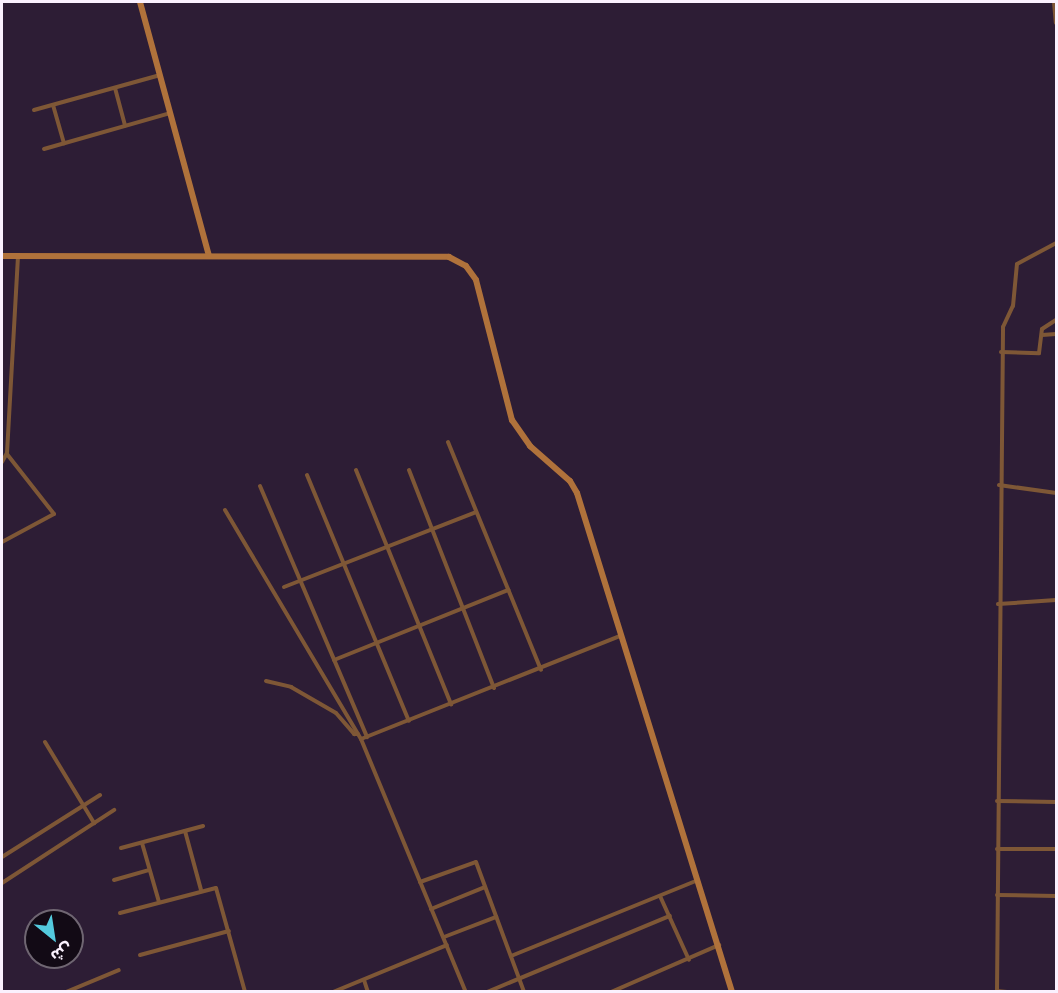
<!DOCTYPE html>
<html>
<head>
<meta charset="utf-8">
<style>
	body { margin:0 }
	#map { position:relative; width:1058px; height:993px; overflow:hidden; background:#2d1d35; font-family:"Exo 2","Noto Sans Arabic",sans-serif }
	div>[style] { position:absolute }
	.street>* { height:4px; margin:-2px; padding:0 2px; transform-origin:2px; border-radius:2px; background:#7e5736 }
	.secondary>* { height:6px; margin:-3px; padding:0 3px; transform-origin:3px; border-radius:3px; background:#b0723b }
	span { translate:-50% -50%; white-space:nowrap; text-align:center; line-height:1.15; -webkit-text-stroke:4.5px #120a15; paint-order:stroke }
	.frame { position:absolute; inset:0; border:3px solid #faf1fe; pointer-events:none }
	.north { position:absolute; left:24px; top:909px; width:60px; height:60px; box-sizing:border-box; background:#120a15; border:2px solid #6f6672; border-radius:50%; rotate:150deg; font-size:16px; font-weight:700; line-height:24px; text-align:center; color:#faf1fe }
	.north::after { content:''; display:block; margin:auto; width:21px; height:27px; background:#54cade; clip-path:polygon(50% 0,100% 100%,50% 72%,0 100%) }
</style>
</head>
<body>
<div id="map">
	<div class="street">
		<div style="left:1054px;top:2px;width:21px;rotate:85deg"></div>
		<div style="left:115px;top:88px;width:39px;rotate:75deg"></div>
		<div style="left:53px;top:105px;width:40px;rotate:74deg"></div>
		<div style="left:34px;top:110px;width:131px;rotate:-15.5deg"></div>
		<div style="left:44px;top:149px;width:131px;rotate:-15.9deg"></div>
		<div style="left:1042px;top:335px;width:14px;rotate:-4deg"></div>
		<div style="left:1001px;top:352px;width:38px;rotate:2deg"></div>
		<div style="left:1039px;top:353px;width:24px;rotate:-83deg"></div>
		<div style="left:1042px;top:329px;width:17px;rotate:-33deg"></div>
		<div style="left:448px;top:442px;width:246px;rotate:67.8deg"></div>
		<div style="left:2px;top:462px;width:10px;rotate:-61deg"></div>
		<div style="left:7px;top:453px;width:197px;rotate:-86.8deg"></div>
		<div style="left:356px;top:470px;width:253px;rotate:67.9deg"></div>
		<div style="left:409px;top:470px;width:234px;rotate:68.7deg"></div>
		<div style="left:307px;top:475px;width:266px;rotate:67.5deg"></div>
		<div style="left:999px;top:485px;width:58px;rotate:8deg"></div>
		<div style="left:260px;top:486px;width:273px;rotate:66.9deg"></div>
		<div style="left:225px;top:510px;width:266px;rotate:59.3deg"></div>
		<div style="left:361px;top:739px;width:274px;rotate:67.5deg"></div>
		<div style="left:2px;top:542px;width:59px;rotate:-28.3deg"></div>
		<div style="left:54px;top:514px;width:76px;rotate:-128.1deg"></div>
		<div style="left:284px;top:587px;width:206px;rotate:-21.3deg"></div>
		<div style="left:998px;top:604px;width:58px;rotate:-3.9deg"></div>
		<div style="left:334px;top:660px;width:188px;rotate:-21.9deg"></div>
		<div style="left:266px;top:681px;width:26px;rotate:13deg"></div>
		<div style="left:291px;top:687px;width:52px;rotate:30deg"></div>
		<div style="left:336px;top:713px;width:28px;rotate:49deg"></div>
		<div style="left:354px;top:734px;width:4px"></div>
		<div style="left:361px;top:739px;width:279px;rotate:-21.7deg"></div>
		<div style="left:45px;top:742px;width:95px;rotate:58.8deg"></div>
		<div style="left:997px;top:801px;width:59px;rotate:1deg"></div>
		<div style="left:185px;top:831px;width:61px;rotate:74.8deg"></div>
		<div style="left:142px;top:843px;width:61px;rotate:73.9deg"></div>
		<div style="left:121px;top:848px;width:85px;rotate:-15deg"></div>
		<div style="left:997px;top:849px;width:59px"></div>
		<div style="left:2px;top:857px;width:116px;rotate:-32.3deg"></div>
		<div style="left:114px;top:880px;width:36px;rotate:-16deg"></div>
		<div style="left:420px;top:882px;width:59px;rotate:-19.7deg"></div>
		<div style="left:476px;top:862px;width:139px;rotate:69.7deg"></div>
		<div style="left:2px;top:883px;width:134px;rotate:-33.1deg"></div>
		<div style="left:997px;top:895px;width:59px;rotate:1deg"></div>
		<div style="left:660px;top:896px;width:70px;rotate:65.6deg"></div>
		<div style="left:431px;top:909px;width:58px;rotate:-22.2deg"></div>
		<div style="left:120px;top:913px;width:99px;rotate:-14.6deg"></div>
		<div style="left:216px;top:888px;width:108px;rotate:74.4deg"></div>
		<div style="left:444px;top:937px;width:56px;rotate:-21deg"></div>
		<div style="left:140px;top:955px;width:92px;rotate:-15.1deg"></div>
		<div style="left:511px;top:956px;width:200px;rotate:-22.1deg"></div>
		<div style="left:364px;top:980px;width:13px;rotate:72deg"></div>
		<div style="left:997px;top:991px;width:10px;rotate:6deg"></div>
		<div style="left:66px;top:992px;width:57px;rotate:-22.5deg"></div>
		<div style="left:333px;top:992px;width:123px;rotate:-22.4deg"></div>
		<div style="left:487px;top:992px;width:198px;rotate:-22.6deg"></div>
		<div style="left:611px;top:992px;width:118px;rotate:-23.5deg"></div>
		<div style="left:997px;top:992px;width:665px;rotate:-89.48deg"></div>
		<div style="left:1003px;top:327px;width:23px;rotate:-65deg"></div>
		<div style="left:1013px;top:306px;width:42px;rotate:-84.6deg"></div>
		<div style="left:1017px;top:264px;width:44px;rotate:-28.3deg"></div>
	</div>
	<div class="secondary">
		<div style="left:140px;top:2px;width:263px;rotate:74.8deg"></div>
		<div style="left:2px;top:256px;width:447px;rotate:0.1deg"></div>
		<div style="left:449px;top:257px;width:19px;rotate:28deg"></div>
		<div style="left:466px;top:266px;width:17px;rotate:54deg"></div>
		<div style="left:476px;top:280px;width:145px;rotate:75.6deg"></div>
		<div style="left:512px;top:420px;width:32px;rotate:55deg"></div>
		<div style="left:530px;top:446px;width:53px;rotate:41.2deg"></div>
		<div style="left:570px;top:481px;width:14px;rotate:60deg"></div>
		<div style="left:577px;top:493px;width:523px;rotate:72.74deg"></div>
	</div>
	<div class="frame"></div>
	<div class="north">ش</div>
</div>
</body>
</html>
